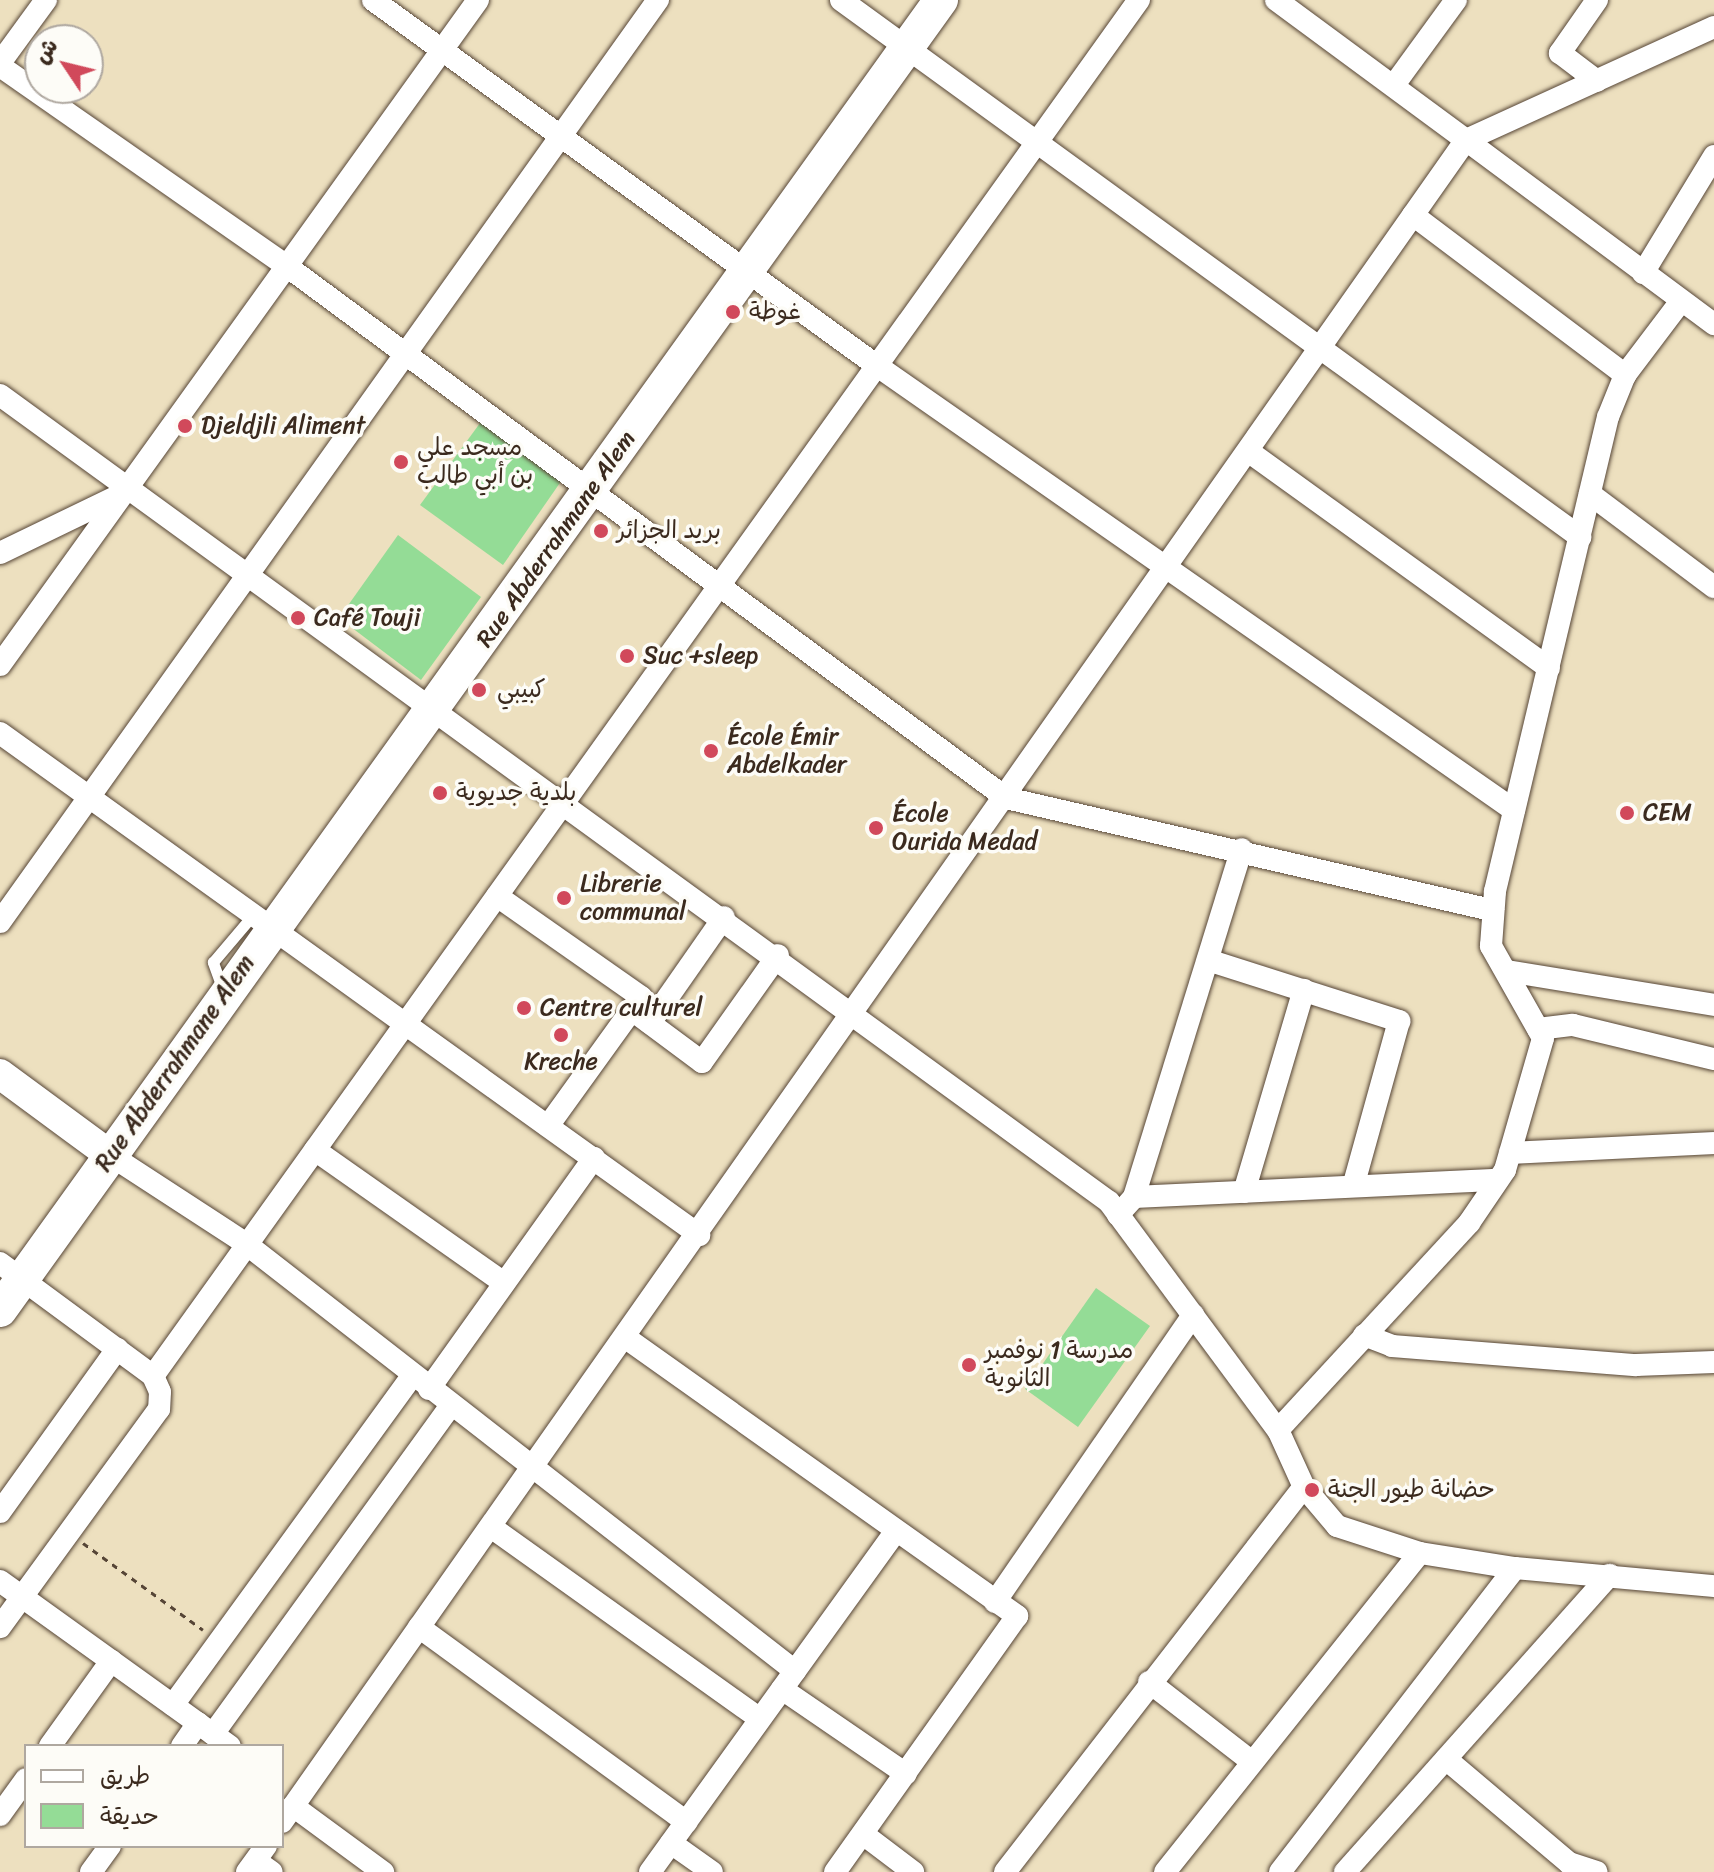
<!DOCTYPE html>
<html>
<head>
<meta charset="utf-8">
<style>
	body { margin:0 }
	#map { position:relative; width:1714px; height:1872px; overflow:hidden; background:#ede0bf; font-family:Sriracha,"Playpen Sans Arabic",sans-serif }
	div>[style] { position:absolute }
	.green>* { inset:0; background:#94dc96 }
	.path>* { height:3px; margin-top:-1.5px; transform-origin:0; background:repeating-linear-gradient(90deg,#564536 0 6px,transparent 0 12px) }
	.roads { filter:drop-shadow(0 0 2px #564536) drop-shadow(0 0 2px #564536) }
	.service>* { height:11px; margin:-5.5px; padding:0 5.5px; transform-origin:5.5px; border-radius:5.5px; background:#fff }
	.minor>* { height:22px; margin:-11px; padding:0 11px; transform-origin:11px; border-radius:11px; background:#fff }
	.secondary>* { height:30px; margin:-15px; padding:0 15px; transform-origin:15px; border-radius:15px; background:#fff }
	.primary>* { height:34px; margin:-17px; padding:0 17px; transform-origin:17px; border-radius:17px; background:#fff }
	.dots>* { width:22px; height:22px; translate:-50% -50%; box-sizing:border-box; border:4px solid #fdfcf7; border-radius:50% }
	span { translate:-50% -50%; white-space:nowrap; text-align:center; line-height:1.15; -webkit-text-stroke:7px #fdfcf7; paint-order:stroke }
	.poi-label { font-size:24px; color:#3b2a1e }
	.left { translate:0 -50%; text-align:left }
	.street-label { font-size:24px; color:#3b2a1e }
	.legend { position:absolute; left:24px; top:1744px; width:260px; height:104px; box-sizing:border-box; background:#fdfcf7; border:2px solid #afa8a0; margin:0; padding:10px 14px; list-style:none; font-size:24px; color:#3b2a1e }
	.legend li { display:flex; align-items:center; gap:16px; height:40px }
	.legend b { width:40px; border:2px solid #afa8a0 }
	.north { position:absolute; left:24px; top:24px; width:80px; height:80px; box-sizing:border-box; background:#fdfcf7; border:2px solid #afa8a0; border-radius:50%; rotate:305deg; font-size:22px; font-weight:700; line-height:32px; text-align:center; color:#3b2a1e }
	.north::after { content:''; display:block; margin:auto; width:28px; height:36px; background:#d1495b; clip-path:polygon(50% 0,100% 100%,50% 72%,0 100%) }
</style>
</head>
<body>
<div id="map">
	<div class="green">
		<div style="clip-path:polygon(483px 419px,564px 477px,503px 565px,420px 505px)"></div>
		<div style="clip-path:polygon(398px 535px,481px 597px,421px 680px,339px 618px)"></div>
		<div style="clip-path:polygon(1096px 1288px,1150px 1326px,1078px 1427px,1025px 1389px)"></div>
	</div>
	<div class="path">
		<div style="left:83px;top:1543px;width:148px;rotate:35.9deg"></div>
	</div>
	<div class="roads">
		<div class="service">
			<div style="left:223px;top:990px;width:30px;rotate:-110deg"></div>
			<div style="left:213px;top:962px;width:60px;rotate:-49.7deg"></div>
		</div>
		<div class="minor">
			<div style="left:373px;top:0;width:621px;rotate:35.97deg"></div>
			<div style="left:876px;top:365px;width:778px;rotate:34.9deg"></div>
			<div style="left:841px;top:0;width:914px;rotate:36deg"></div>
			<div style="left:1597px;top:0;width:65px;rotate:124.9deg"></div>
			<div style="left:1560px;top:53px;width:46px;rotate:37.1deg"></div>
			<div style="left:1714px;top:27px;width:273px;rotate:155.5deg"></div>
			<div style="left:1466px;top:140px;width:309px;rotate:36.6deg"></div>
			<div style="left:0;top:63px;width:78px;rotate:-53.9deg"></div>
			<div style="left:0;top:66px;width:351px;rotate:34.9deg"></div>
			<div style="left:288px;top:267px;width:893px;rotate:36.48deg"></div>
			<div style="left:1006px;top:798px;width:500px;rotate:13deg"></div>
			<div style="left:1394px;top:85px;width:105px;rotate:-53.9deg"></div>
			<div style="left:1413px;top:215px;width:266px;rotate:37deg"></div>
			<div style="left:1643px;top:273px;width:137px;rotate:-58.7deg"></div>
			<div style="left:0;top:395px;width:1372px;rotate:36.04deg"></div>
			<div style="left:1109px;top:1202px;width:284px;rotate:53.5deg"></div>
			<div style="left:1278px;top:1430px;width:63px;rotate:65.5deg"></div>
			<div style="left:1304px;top:1487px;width:51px;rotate:49.8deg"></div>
			<div style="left:1337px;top:1526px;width:87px;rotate:18deg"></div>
			<div style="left:1420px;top:1553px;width:96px;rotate:9deg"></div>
			<div style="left:1515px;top:1568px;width:200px;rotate:5.2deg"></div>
			<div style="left:1248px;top:451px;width:371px;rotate:35.8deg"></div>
			<div style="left:1590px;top:494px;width:155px;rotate:36.9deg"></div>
			<div style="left:0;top:553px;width:142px;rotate:-25.8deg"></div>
			<div style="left:0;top:665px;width:819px;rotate:-54.29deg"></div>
			<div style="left:0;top:733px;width:861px;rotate:35.68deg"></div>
			<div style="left:497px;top:896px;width:176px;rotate:35deg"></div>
			<div style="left:641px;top:997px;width:159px;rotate:125.8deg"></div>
			<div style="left:0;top:922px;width:1133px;rotate:-54.49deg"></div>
			<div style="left:1208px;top:960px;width:201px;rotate:17.7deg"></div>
			<div style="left:1399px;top:1021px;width:168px;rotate:105.5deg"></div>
			<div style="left:1507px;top:971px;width:210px;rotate:9.3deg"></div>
			<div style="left:632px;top:1010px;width:87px;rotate:36.6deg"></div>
			<div style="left:702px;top:1062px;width:131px;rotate:-54.6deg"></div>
			<div style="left:650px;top:1023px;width:129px;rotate:-55.1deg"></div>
			<div style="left:1538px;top:1029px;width:35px;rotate:-7deg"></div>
			<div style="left:1573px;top:1025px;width:145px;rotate:13.6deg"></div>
			<div style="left:315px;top:1150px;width:231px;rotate:35.1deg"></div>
			<div style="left:1510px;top:1153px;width:204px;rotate:-2.8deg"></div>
			<div style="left:110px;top:1155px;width:161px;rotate:33.1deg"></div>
			<div style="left:245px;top:1243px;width:697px;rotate:37.89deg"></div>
			<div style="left:1244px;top:1192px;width:211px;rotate:-73.5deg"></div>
			<div style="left:1134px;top:1197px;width:364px;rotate:-2.7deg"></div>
			<div style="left:1118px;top:1215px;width:24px;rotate:-48deg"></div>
			<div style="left:1134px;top:1197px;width:364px;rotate:-72.8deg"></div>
			<div style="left:0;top:1263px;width:190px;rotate:36.4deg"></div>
			<div style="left:153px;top:1376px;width:17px;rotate:66deg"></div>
			<div style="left:160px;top:1392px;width:17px;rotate:93deg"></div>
			<div style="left:159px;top:1409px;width:270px;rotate:126.1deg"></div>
			<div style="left:1364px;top:1335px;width:30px;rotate:21deg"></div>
			<div style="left:1392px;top:1346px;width:245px;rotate:4.5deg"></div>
			<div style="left:1636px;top:1365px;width:78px;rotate:-2.2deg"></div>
			<div style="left:626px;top:1338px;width:480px;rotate:35.4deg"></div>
			<div style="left:1017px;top:1616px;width:314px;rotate:125.4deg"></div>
			<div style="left:153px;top:1376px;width:1693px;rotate:-54.38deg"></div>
			<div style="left:429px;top:1389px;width:284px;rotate:-54.5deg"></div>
			<div style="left:1278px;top:1430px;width:282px;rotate:-47.3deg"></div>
			<div style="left:1469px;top:1223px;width:64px;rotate:-55.8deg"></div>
			<div style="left:1505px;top:1170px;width:137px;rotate:-73.9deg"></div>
			<div style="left:1543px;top:1038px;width:106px;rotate:-119.5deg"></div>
			<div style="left:1491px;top:946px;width:55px;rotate:-85.8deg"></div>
			<div style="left:1495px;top:891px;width:487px;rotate:-76.6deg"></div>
			<div style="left:1608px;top:417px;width:45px;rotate:-68deg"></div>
			<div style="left:1625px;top:375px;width:93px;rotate:-52.9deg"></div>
			<div style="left:0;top:1512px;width:201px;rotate:-54.3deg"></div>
			<div style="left:491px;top:1527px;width:330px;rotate:35.5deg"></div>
			<div style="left:0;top:1581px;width:283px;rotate:35.7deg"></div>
			<div style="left:995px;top:1602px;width:349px;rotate:-55.4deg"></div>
			<div style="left:419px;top:1627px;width:331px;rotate:36.1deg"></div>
			<div style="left:1149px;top:1682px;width:130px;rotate:37.8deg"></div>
			<div style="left:782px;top:1689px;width:150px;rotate:34.4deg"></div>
			<div style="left:173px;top:1705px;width:407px;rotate:-54deg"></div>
			<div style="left:213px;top:1734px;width:406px;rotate:-54.1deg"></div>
			<div style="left:50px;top:1746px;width:105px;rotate:-54.3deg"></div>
			<div style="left:182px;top:1746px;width:28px;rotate:-55deg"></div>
			<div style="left:1446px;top:1759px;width:161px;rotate:40.2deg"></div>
			<div style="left:1569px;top:1863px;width:29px;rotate:18deg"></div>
			<div style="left:293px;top:1806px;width:112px;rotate:36.3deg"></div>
			<div style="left:0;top:1815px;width:44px;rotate:-54.2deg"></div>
			<div style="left:282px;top:1822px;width:2057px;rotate:-54.86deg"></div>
			<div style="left:1466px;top:140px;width:236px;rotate:-143.6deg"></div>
			<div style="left:863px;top:1834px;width:63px;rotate:37.2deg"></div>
			<div style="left:671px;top:1843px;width:50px;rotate:35.3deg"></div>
			<div style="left:256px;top:1861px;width:19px;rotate:35deg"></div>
			<div style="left:91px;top:1872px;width:32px;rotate:-54deg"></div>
			<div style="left:247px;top:1872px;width:32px;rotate:-54deg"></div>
			<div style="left:650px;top:1872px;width:417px;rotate:-54.2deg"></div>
			<div style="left:1005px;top:1872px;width:487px;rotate:-52.2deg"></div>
			<div style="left:1165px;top:1872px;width:408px;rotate:-51.4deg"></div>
			<div style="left:1280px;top:1872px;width:384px;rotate:-52.3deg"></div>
			<div style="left:1345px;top:1872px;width:398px;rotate:-48.3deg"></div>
		</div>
		<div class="secondary">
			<div style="left:0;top:1074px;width:137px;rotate:36.4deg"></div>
		</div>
		<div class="primary">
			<div style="left:0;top:1310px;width:1613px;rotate:-54.31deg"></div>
		</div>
	</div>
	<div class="dots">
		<div style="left:733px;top:312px;background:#d1495b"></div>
		<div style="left:185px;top:426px;background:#d1495b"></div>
		<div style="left:401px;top:462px;background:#d1495b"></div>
		<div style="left:601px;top:531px;background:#d1495b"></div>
		<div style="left:298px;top:618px;background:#d1495b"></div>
		<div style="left:627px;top:656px;background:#d1495b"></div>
		<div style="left:479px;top:690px;background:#d1495b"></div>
		<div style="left:711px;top:751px;background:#d1495b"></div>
		<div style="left:440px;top:793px;background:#d1495b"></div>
		<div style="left:1627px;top:813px;background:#d1495b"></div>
		<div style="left:876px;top:828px;background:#d1495b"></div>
		<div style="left:564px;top:898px;background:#d1495b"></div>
		<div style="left:524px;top:1008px;background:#d1495b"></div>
		<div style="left:561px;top:1035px;background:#d1495b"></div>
		<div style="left:969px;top:1365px;background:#d1495b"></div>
		<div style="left:1312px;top:1490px;background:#d1495b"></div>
	</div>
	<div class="poi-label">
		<span class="left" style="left:749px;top:312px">غوطة</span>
		<span class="left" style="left:201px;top:426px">Djeldjli Aliment</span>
		<span class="left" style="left:417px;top:462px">مسجد علي<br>بن أبي طالب</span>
		<span class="left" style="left:617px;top:531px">بريد الجزائر</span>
		<span class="left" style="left:314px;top:618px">Café Touji</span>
		<span class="left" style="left:643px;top:656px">Suc +sleep</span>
		<span class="left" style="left:497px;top:690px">كبيبي</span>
		<span class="left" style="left:727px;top:751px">École Émir<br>Abdelkader</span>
		<span class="left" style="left:456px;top:793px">بلدية جديوية</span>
		<span class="left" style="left:1643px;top:813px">CEM</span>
		<span class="left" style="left:892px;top:828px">École<br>Ourida Medad</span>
		<span class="left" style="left:580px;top:898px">Librerie<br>communal</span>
		<span class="left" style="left:540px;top:1008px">Centre culturel</span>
		<span style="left:561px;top:1062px">Kreche</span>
		<span class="left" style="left:985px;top:1365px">مدرسة 1 نوفمبر<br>الثانوية</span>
		<span class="left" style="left:1328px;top:1490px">حضانة طيور الجنة</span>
	</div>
	<div class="street-label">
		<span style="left:556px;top:539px;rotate:-55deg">Rue Abderrahmane Alem</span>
		<span style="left:175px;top:1063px;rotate:-55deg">Rue Abderrahmane Alem</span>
	</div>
	<ul class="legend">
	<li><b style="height:10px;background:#fff"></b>طريق</li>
	<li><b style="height:22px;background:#94dc96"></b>حديقة</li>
	</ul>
	<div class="north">ش</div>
</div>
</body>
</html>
